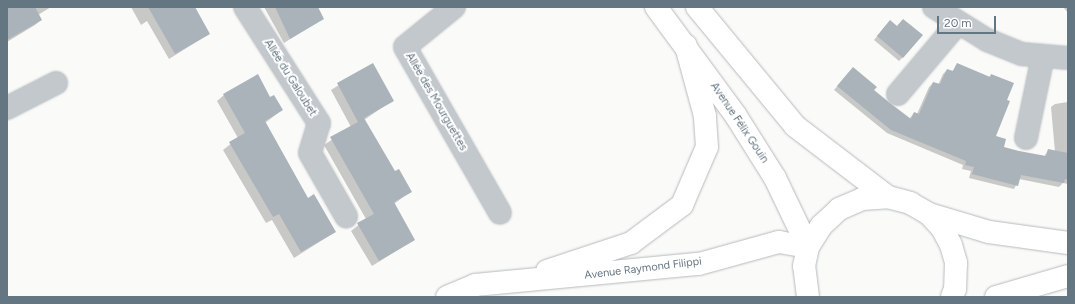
<!DOCTYPE html>
<html>
<head>
<meta charset="utf-8">
<style>
	body { margin:0 }
	#map { position:relative; width:1075px; height:304px; overflow:hidden; background:#fafaf8; font-family:Figtree,sans-serif }
	div>[style] { position:absolute }
	.shadow>* { inset:0; background:#0003 }
	.building>* { inset:0; background:#aab3b9 }
	.roads { filter:drop-shadow(0 0 1px #b5babe) drop-shadow(0 0 1px #b5babe) }
	.minor>* { height:22px; margin:-11px; padding:0 11px; transform-origin:11px; border-radius:11px; background:#c3c8cc }
	.major>* { height:22px; margin:-11px; padding:0 11px; transform-origin:11px; border-radius:11px; background:#fff }
	span { translate:-50% -50%; white-space:nowrap; text-align:center; line-height:1.15; -webkit-text-stroke:4px #fff; paint-order:stroke }
	.street-label { font-size:11px; color:#657683 }
	.frame { position:absolute; inset:0; border:8px solid #657683; pointer-events:none }
	.scale { position:absolute; left:937px; top:16px; width:59px; height:18px; box-sizing:border-box; border:2px solid #657683; border-top:0; padding-left:5px; font-size:12px; line-height:14px; white-space:nowrap; color:#657683; -webkit-text-stroke:3px #fff; paint-order:stroke }
</style>
</head>
<body>
<div id="map">
	<div class="shadow">
		<div style="clip-path:polygon(7px 7px,51px 7px,38px 15px,41px 20px,35px 25px,7px 42px)"></div>
		<div style="clip-path:polygon(131px 7px,194px 7px,209px 34px,169px 59px,147px 21px,141px 25px)"></div>
		<div style="clip-path:polygon(264px 7px,317px 7px,323px 18px,284px 43px)"></div>
		<div style="clip-path:polygon(1063px 7px,1068px 7px,1068px 13px)"></div>
		<div style="clip-path:polygon(886px 25px,903px 57px,899px 61px,874px 40px)"></div>
		<div style="clip-path:polygon(372px 64px,393px 100px,364px 120px,395px 172px,410px 192px,394px 204px,414px 240px,372px 266px,351px 231px,366px 219px,324px 145px,351px 127px,331px 90px)"></div>
		<div style="clip-path:polygon(957px 64px,989px 77px,991px 75px,995px 137px,1003px 148px,1044px 157px,1048px 150px,1055px 152px,1051px 107px,1055px 104px,1068px 102px,1068px 184px,1063px 183px,1059px 187px,1019px 179px,1014px 189px,969px 178px,971px 171px,962px 169px,963px 165px,887px 133px,834px 90px,849px 72px,909px 119px,914px 113px,917px 114px,929px 87px,933px 83px,938px 85px,943px 74px,947px 70px,952px 72px)"></div>
		<div style="clip-path:polygon(224px 95px,270px 98px,282px 110px,265px 123px,308px 199px,335px 232px,294px 258px,272px 220px,266px 223px,223px 150px,238px 138px,217px 101px)"></div>
	</div>
	<div class="building">
		<div style="clip-path:polygon(7px 7px,35px 7px,42px 20px,7px 40px)"></div>
		<div style="clip-path:polygon(148px 7px,195px 7px,210px 34px,175px 54px)"></div>
		<div style="clip-path:polygon(275px 7px,318px 7px,324px 19px,290px 39px)"></div>
		<div style="clip-path:polygon(903px 19px,923px 35px,903px 58px,877px 36px,890px 20px,897px 26px)"></div>
		<div style="clip-path:polygon(373px 63px,394px 101px,364px 118px,395px 171px,399px 169px,412px 192px,394px 202px,415px 240px,379px 261px,357px 223px,374px 214px,330px 137px,358px 122px,337px 83px)"></div>
		<div style="clip-path:polygon(957px 63px,990px 77px,991px 74px,1014px 83px,1007px 100px,1010px 101px,996px 136px,1006px 139px,1004px 147px,1019px 151px,1046px 156px,1048px 149px,1068px 153px,1068px 180px,1065px 179px,1064px 183px,1021px 175px,1018px 186px,972px 174px,974px 167px,965px 165px,966px 161px,891px 130px,837px 86px,853px 67px,877px 87px,874px 90px,890px 103px,911px 119px,914px 112px,919px 114px,933px 82px,940px 84px,947px 69px,953px 71px)"></div>
		<div style="clip-path:polygon(258px 74px,270px 97px,274px 95px,283px 110px,265px 121px,308px 198px,314px 194px,336px 232px,301px 252px,279px 214px,273px 217px,229px 142px,245px 133px,223px 94px)"></div>
	</div>
	<div class="roads">
		<div class="minor">
			<div style="left:245px;top:7px;width:138px;rotate:57.5deg"></div>
			<div style="left:319px;top:123px;width:31px;rotate:107deg"></div>
			<div style="left:310px;top:153px;width:73px;rotate:60.3deg"></div>
			<div style="left:454px;top:7px;width:63px;rotate:140.8deg"></div>
			<div style="left:405px;top:47px;width:191px;rotate:60.2deg"></div>
			<div style="left:934px;top:7px;width:62px;rotate:31.9deg"></div>
			<div style="left:987px;top:40px;width:38px;rotate:22deg"></div>
			<div style="left:1022px;top:54px;width:46px;rotate:5deg"></div>
			<div style="left:898px;top:94px;width:93px;rotate:-49.8deg"></div>
			<div style="left:7px;top:108px;width:55px;rotate:-27deg"></div>
			<div style="left:1026px;top:138px;width:84px;rotate:-78.3deg"></div>
		</div>
		<div class="major">
			<div style="left:656px;top:7px;width:135px;rotate:53.7deg"></div>
			<div style="left:736px;top:116px;width:73px;rotate:57.8deg"></div>
			<div style="left:775px;top:178px;width:76px;rotate:64.4deg"></div>
			<div style="left:697px;top:7px;width:154px;rotate:50.5deg"></div>
			<div style="left:795px;top:126px;width:117px;rotate:37.4deg"></div>
			<div style="left:929px;top:214px;width:19px;rotate:47deg"></div>
			<div style="left:942px;top:228px;width:19px;rotate:62deg"></div>
			<div style="left:951px;top:245px;width:19px;rotate:74deg"></div>
			<div style="left:956px;top:263px;width:26px;rotate:92deg"></div>
			<div style="left:955px;top:289px;width:9px;rotate:111deg"></div>
			<div style="left:547px;top:271px;width:89px;rotate:-18.4deg"></div>
			<div style="left:631px;top:243px;width:64px;rotate:-36.7deg"></div>
			<div style="left:682px;top:205px;width:63px;rotate:-66.7deg"></div>
			<div style="left:707px;top:147px;width:31px;rotate:-94deg"></div>
			<div style="left:705px;top:116px;width:73px;rotate:-105.2deg"></div>
			<div style="left:447px;top:297px;width:30px;rotate:-23deg"></div>
			<div style="left:475px;top:285px;width:225px;rotate:-5.4deg"></div>
			<div style="left:699px;top:264px;width:83px;rotate:-15.4deg"></div>
			<div style="left:779px;top:242px;width:29px;rotate:10deg"></div>
			<div style="left:808px;top:297px;width:31px;rotate:-97deg"></div>
			<div style="left:804px;top:266px;width:19px;rotate:-78deg"></div>
			<div style="left:808px;top:247px;width:25px;rotate:-58deg"></div>
			<div style="left:821px;top:226px;width:25px;rotate:-43deg"></div>
			<div style="left:839px;top:209px;width:25px;rotate:-23deg"></div>
			<div style="left:862px;top:199px;width:26px;rotate:-4deg"></div>
			<div style="left:888px;top:197px;width:23px;rotate:15deg"></div>
			<div style="left:910px;top:203px;width:22px;rotate:30deg"></div>
			<div style="left:929px;top:214px;width:63px;rotate:16.7deg"></div>
			<div style="left:989px;top:232px;width:80px;rotate:7.9deg"></div>
			<div style="left:996px;top:297px;width:75px;rotate:-16.3deg"></div>
		</div>
	</div>
	<div class="street-label">
		<span style="left:290px;top:78px;rotate:58deg">Allée du Galoubet</span>
		<span style="left:436px;top:102px;rotate:60deg">Allée des Mourguettes</span>
		<span style="left:739px;top:123px;rotate:56deg">Avenue Félix Gouin</span>
		<span style="left:643px;top:269px;rotate:-7deg">Avenue Raymond Filippi</span>
	</div>
	<div class="frame"></div>
	<div class="scale">20 m</div>
</div>
</body>
</html>
